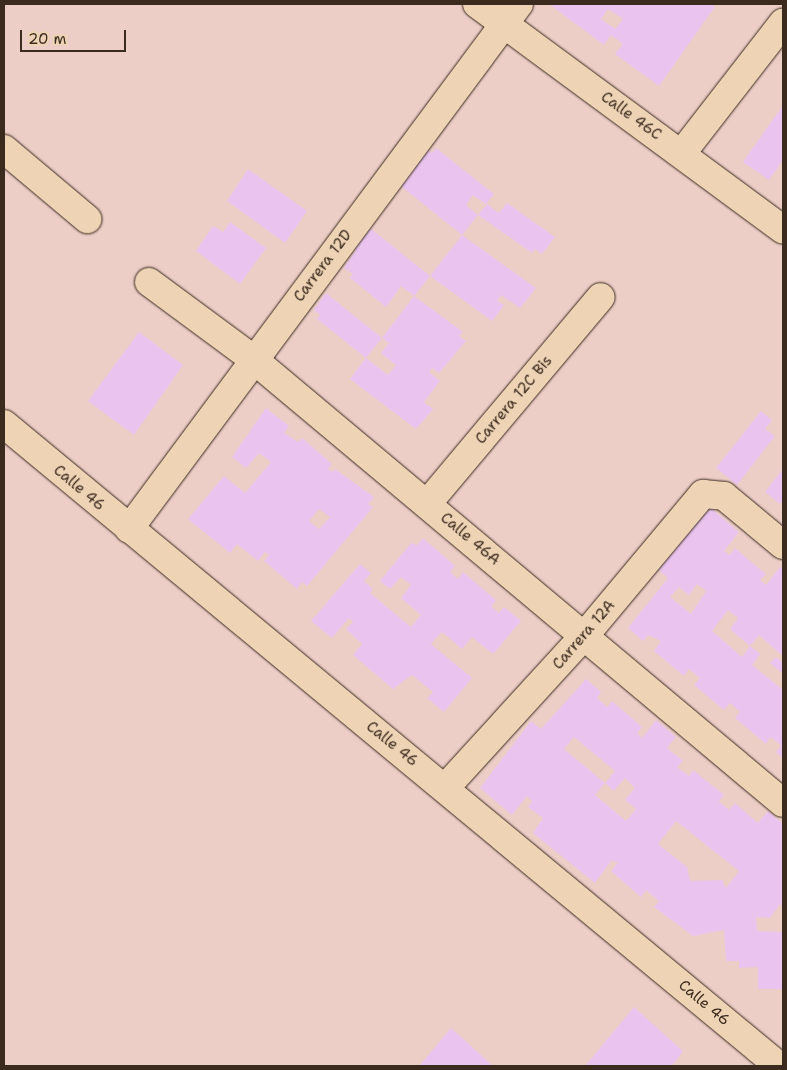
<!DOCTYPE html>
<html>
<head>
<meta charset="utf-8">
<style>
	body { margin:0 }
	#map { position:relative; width:787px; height:1070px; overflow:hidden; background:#edcec6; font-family:"Shantell Sans",sans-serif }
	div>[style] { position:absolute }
	.building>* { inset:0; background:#eac4ee }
	.roads { filter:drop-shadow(0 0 1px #3b2a1e) drop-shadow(0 0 1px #3b2a1e) }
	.street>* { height:28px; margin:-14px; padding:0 14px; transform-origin:14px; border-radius:14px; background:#eed3b5 }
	span { translate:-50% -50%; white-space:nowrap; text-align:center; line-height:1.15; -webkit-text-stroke:5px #eed3b5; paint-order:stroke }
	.street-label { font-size:15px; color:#3b2a1e }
	.frame { position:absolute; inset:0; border:5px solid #3b2a1e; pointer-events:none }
	.scale { position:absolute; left:20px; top:30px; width:106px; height:22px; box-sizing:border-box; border:2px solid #3b2a1e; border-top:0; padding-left:6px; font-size:15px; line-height:18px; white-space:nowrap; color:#3b2a1e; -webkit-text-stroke:4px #eed3b5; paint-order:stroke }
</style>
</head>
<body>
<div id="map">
	<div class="building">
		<div style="clip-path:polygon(evenodd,549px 4px,714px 4px,714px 8px,659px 86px,615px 54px,623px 44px,611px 35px,604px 45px,549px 4px,608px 9px,623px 19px,615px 29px,601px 19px,608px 9px)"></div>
		<div style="clip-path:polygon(783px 105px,783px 160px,769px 180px,743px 162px)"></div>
		<div style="clip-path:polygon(425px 148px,432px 153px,436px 148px,494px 194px,486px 204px,473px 195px,466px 205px,478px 215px,462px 235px,402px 187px,402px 180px)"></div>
		<div style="clip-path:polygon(248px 169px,307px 211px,285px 243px,227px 201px)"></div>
		<div style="clip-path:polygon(507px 203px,555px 237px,542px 254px,535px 249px,532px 253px,478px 215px,487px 204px,499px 213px)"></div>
		<div style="clip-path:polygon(361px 221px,430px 276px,462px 235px,536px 288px,520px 308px,501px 295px,497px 301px,504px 305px,492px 321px,430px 276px,414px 296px,401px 286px,386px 307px,350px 278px,353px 274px,344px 268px,356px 250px,345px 242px)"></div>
		<div style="clip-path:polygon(230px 222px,266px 248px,240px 284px,196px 251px,213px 226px,223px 232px)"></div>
		<div style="clip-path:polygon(326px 293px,382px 338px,366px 358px,317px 319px,320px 315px,314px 310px)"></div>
		<div style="clip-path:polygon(414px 296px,463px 332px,459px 336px,466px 341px,439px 373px,432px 368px,429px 372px,440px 381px,424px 402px,433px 409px,416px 429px,350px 379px,366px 358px,388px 375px,396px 365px,381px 353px,389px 343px,382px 338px)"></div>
		<div style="clip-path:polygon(139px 332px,183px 365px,134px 435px,88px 401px)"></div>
		<div style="clip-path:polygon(evenodd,266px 408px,289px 426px,284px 433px,298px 442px,302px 438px,332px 464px,328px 469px,332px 472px,335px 469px,374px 497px,368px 504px,373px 507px,307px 586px,302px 582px,297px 589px,264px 561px,269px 555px,265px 552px,258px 561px,237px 544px,230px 553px,188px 519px,224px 476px,245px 493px,271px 462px,259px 453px,246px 468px,232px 457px,266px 408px,319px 509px,330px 517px,319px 529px,309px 521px,319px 509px)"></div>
		<div style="clip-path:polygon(761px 411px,772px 420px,765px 429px,775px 436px,737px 485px,716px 468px)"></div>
		<div style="clip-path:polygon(783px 469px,783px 500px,780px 504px,765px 492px)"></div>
		<div style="clip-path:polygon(evenodd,707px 505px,739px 532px,724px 551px,730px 555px,735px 548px,750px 561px,766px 574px,760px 580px,766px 585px,780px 567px,783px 569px,783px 656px,759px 635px,750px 646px,760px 654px,752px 665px,783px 690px,783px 759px,776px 752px,781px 746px,776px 741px,770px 737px,766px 744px,735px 718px,740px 712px,730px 703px,724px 710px,694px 685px,700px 678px,689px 669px,684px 676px,654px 651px,661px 641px,648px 635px,643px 641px,628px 628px,668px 578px,656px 568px,707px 505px,697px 584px,706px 591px,691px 614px,670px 597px,679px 587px,689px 595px,697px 584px,707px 505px,728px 610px,738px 618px,730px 629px,750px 646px,742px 657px,712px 631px,728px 610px)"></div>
		<div style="clip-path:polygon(423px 538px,455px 566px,450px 572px,458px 579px,463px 572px,496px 600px,491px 606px,499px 613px,504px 607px,521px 621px,493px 654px,472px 637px,462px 649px,442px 632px,436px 638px,431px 644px,472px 678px,444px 712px,427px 698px,433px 692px,412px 675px,393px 689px,353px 655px,362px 644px,346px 629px,353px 622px,349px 618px,332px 638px,311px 621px,360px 564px,371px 573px,364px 581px,373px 589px,370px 593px,411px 627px,421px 615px,401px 598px,411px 585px,401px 577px,390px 589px,380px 581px,411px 543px,417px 545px)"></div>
		<div style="clip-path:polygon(776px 657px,783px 663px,783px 674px,770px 663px)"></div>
		<div style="clip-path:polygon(evenodd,586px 679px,601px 692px,597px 698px,607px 707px,612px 701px,642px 727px,637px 733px,642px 738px,656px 720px,676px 737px,667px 748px,683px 761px,677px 767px,689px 776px,693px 770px,724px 795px,719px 801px,729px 810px,735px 803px,758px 823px,768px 811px,783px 824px,783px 907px,780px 904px,770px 918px,756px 917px,757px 931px,783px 932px,783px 989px,758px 989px,758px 967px,739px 968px,739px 961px,726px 961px,724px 930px,693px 936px,654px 907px,659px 901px,646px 890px,641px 897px,611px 871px,618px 862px,611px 861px,595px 883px,533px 833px,543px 818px,528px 807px,532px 801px,527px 796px,512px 815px,480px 788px,531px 721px,541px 729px,586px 679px,574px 737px,615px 771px,605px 783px,614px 791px,625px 778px,635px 788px,625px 800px,636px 809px,626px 821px,595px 795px,605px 783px,564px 749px,574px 737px,586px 679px,676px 821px,739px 871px,726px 888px,722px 880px,690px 881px,687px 867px,658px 844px,676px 821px)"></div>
		<div style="clip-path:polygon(634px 1007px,683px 1051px,676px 1061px,671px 1066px,585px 1066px)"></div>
		<div style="clip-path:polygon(451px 1028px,461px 1037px,493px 1066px,419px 1066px)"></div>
	</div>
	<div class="roads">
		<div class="street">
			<div style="left:477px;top:4px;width:380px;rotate:36.4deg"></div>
			<div style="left:4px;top:149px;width:109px;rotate:40.1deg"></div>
			<div style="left:682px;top:153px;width:165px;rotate:-52.2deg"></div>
			<div style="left:149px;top:282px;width:129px;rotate:36.5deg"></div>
			<div style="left:253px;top:359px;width:691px;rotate:39.95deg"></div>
			<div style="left:4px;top:424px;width:1006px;rotate:39.64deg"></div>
			<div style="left:427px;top:504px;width:270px;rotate:-50deg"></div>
			<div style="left:129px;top:529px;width:654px;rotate:-53.39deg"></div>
			<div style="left:446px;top:787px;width:206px;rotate:-47.6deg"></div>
			<div style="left:585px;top:635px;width:184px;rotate:-50.1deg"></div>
			<div style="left:703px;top:494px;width:21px;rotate:5deg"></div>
			<div style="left:724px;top:496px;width:77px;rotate:39.7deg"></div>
		</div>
	</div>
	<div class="street-label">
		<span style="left:631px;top:116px;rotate:36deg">Calle 46C</span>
		<span style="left:323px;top:266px;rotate:-53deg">Carrera 12D</span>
		<span style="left:514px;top:400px;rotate:-50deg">Carrera 12C Bis</span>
		<span style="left:79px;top:488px;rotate:40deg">Calle 46</span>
		<span style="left:470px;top:539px;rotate:40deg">Calle 46A</span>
		<span style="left:584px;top:635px;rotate:-49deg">Carrera 12A</span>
		<span style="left:392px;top:744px;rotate:39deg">Calle 46</span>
		<span style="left:704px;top:1003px;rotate:40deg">Calle 46</span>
	</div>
	<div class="frame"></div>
	<div class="scale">20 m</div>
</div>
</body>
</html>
